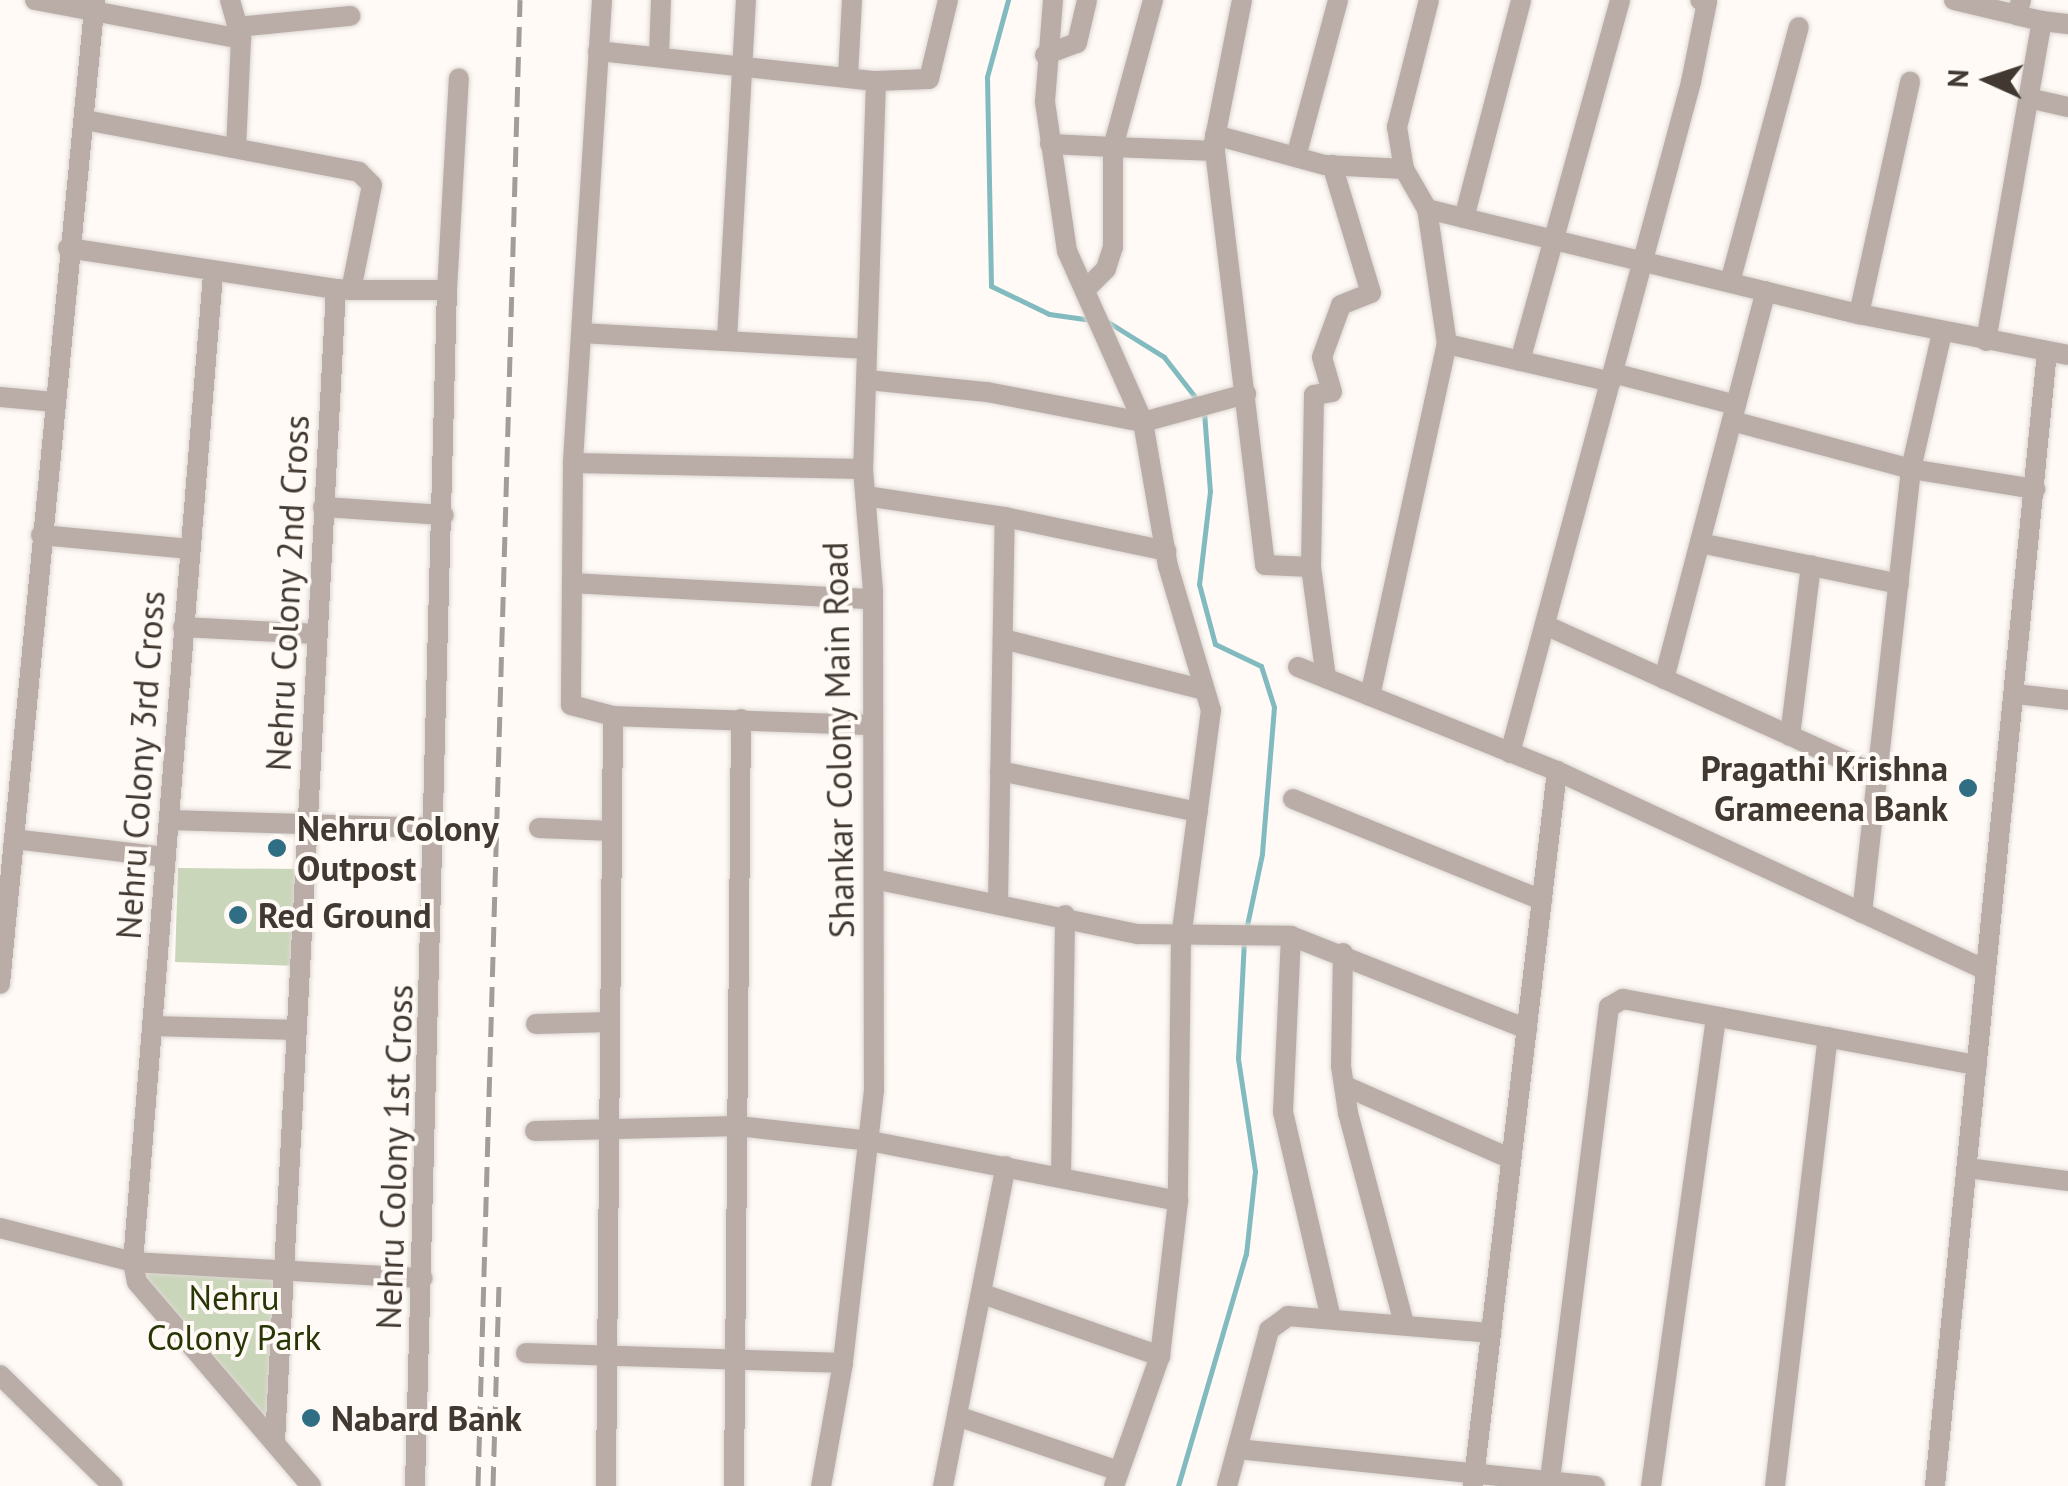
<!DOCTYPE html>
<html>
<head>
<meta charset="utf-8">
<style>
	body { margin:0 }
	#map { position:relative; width:2068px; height:1486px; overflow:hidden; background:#fffaf6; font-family:"PT Sans",sans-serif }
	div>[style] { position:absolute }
	.green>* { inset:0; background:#cad6b9 }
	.stream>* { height:5px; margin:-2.5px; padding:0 2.5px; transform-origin:2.5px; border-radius:2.5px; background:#82bbbf }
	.roads { filter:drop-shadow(0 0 2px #ddd7d3) drop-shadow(0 0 2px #ddd7d3) }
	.minor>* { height:20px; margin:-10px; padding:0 10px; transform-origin:10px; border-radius:10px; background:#baada8 }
	.rail>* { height:5px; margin-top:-2.5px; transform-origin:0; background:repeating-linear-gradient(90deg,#a39d97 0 20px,transparent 0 30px) }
	.dots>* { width:28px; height:28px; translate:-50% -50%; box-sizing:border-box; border:5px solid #fffaf6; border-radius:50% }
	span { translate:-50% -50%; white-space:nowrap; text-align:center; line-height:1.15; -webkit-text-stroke:8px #fffaf6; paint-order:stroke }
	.street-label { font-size:35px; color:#413931 }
	.poi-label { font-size:35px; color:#413931; font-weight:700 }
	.right { translate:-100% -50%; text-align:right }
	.left { translate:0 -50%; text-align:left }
	.park-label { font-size:35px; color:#283606 }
	.north { position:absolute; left:1938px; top:30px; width:100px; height:100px; -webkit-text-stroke:8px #fffaf6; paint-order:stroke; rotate:273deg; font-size:28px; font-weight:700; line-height:40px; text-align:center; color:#413931 }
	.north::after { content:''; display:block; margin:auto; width:35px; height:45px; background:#413931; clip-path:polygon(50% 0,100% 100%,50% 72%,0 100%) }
</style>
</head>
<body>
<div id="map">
	<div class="green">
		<div style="clip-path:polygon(178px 868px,300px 869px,300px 966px,175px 962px)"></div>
		<div style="clip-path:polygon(141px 1267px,284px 1271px,271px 1432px,141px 1282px)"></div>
	</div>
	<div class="stream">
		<div style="left:1008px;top:0;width:80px;rotate:105.3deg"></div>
		<div style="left:987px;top:77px;width:209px;rotate:88.9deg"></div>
		<div style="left:991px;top:286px;width:64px;rotate:25.8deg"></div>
		<div style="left:1049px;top:314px;width:43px;rotate:7.9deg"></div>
		<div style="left:1108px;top:322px;width:66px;rotate:32deg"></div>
		<div style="left:1164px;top:357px;width:57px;rotate:52.1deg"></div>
		<div style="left:1204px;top:412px;width:79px;rotate:85.7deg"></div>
		<div style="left:1210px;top:491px;width:94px;rotate:96.7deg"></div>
		<div style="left:1199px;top:584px;width:62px;rotate:75.1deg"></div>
		<div style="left:1215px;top:644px;width:51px;rotate:25.6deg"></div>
		<div style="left:1261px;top:666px;width:43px;rotate:72.4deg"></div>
		<div style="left:1274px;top:707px;width:147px;rotate:94.7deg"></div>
		<div style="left:1262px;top:854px;width:78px;rotate:101.9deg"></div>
		<div style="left:1178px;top:1486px;width:242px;rotate:-73.7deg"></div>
		<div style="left:1246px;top:1254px;width:83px;rotate:-83.8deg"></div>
		<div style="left:1255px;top:1171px;width:114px;rotate:-98.6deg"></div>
		<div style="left:1238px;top:1058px;width:117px;rotate:-87.1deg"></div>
	</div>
	<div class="roads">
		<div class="minor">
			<div style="left:35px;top:0;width:210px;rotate:10.7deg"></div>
			<div style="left:230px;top:0;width:41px;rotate:74.2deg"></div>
			<div style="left:241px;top:39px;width:109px;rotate:92.6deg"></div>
			<div style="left:602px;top:0;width:464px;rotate:93.6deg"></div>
			<div style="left:573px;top:463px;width:242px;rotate:90.5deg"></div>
			<div style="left:571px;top:705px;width:43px;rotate:14.7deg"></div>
			<div style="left:613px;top:716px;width:260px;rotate:2deg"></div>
			<div style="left:1053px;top:0;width:102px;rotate:94.5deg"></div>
			<div style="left:1045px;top:102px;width:151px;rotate:81.6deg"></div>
			<div style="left:1067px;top:251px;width:187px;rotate:66deg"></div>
			<div style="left:1143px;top:422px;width:146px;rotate:80.2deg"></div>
			<div style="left:1168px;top:566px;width:150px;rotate:73.4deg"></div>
			<div style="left:1211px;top:710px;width:230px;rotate:97.5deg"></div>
			<div style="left:1181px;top:938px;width:263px;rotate:90.7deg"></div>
			<div style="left:1178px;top:1201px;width:156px;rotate:96.6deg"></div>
			<div style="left:1160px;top:1356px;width:138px;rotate:109.5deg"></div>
			<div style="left:1153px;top:0;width:152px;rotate:105.2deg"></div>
			<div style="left:1113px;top:147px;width:102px;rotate:2.2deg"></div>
			<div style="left:1242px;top:0;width:146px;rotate:101.1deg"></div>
			<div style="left:1214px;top:143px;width:425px;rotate:83.1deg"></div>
			<div style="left:1265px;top:565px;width:46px;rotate:2.5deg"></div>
			<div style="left:1311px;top:567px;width:112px;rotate:82.3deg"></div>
			<div style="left:1954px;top:0;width:65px;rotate:13.4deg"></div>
			<div style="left:2042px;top:21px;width:26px;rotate:7deg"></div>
			<div style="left:237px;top:27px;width:114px;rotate:-5.6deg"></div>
			<div style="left:598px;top:51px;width:280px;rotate:6.2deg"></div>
			<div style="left:876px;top:81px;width:388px;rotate:91.9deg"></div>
			<div style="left:863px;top:469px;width:121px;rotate:85.3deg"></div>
			<div style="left:873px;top:590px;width:500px;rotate:89.89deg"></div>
			<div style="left:874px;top:1090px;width:275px;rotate:96.5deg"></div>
			<div style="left:843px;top:1363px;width:125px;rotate:100.1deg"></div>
			<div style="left:1045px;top:55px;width:34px;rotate:-21deg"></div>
			<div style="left:1077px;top:43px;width:44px;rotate:-76.9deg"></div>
			<div style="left:659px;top:56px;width:56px;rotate:-88deg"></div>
			<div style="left:848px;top:76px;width:76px;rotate:-87deg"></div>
			<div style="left:876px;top:81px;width:53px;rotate:-2.2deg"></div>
			<div style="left:929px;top:79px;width:81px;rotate:-76.5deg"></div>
			<div style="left:2028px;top:98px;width:41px;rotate:12.7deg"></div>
			<div style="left:85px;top:120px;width:279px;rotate:10.7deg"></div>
			<div style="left:359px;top:172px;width:18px;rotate:45deg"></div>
			<div style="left:372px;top:185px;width:107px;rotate:101.3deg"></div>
			<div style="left:351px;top:290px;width:15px;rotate:-176deg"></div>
			<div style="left:336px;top:289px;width:1155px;rotate:93.03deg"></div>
			<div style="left:1215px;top:135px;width:114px;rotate:15.3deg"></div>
			<div style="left:1325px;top:165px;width:79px;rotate:2.9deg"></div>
			<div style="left:1050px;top:144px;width:63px;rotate:2.7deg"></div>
			<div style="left:1113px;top:147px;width:100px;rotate:90deg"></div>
			<div style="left:1113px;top:247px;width:23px;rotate:108deg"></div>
			<div style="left:1106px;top:269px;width:30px;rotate:135deg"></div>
			<div style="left:1296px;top:157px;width:163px;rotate:-75deg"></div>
			<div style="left:1427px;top:209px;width:445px;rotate:13.7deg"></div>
			<div style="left:1859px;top:314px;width:213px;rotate:11.1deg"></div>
			<div style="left:1464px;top:218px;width:225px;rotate:-75.3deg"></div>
			<div style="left:68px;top:248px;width:271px;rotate:8.7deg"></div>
			<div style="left:213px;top:274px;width:991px;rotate:94.63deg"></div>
			<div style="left:133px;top:1262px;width:290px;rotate:3.2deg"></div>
			<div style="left:1730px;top:282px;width:264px;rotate:-74.9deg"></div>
			<div style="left:351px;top:290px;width:96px"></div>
			<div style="left:1859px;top:314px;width:238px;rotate:-77.6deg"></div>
			<div style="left:582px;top:333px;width:285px;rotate:3.2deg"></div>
			<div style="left:727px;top:339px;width:340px;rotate:-86.8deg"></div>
			<div style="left:1986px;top:341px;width:325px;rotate:-80.1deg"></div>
			<div style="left:2042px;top:21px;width:26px;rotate:-167deg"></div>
			<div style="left:2017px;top:15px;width:16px;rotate:-75deg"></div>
			<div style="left:1447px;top:344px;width:168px;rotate:13deg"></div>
			<div style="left:1520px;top:361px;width:375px;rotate:-74.5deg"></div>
			<div style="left:1613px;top:373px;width:127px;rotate:14.6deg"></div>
			<div style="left:868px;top:380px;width:120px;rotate:5.8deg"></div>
			<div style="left:987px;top:392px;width:159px;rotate:10.9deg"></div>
			<div style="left:1143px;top:422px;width:107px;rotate:-15.2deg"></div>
			<div style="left:0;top:397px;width:54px;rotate:5.3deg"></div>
			<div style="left:1732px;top:421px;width:185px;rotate:15deg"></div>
			<div style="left:1911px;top:469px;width:126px;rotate:9.2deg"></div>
			<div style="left:573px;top:463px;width:290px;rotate:1.2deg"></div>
			<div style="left:866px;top:496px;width:141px;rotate:8.6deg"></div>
			<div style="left:323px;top:507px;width:121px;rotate:3.8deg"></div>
			<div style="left:41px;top:535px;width:150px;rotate:5.4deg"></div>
			<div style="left:1700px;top:543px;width:203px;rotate:11.6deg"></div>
			<div style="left:1311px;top:567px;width:172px;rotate:-89deg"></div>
			<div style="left:1314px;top:395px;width:18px;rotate:-9deg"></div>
			<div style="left:1332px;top:392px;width:36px;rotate:-106deg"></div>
			<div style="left:1322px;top:357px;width:55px;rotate:-69.9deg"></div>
			<div style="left:1341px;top:305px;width:32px;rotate:-22deg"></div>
			<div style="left:1371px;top:293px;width:134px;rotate:-106.9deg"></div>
			<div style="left:572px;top:583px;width:299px;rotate:3.1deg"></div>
			<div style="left:1545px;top:625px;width:364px;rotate:24.3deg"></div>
			<div style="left:183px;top:627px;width:133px;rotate:3deg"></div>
			<div style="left:1003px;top:639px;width:208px;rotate:14.2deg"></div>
			<div style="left:1298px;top:667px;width:279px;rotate:21.9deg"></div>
			<div style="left:1557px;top:771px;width:470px;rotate:24.9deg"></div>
			<div style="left:1664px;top:679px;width:401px;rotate:-75.3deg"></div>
			<div style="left:2016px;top:694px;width:52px;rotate:6.6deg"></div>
			<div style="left:1370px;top:696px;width:360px;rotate:-77.7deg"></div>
			<div style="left:1447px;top:344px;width:136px;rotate:-98.4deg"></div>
			<div style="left:1427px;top:209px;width:46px;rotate:-119.9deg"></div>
			<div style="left:1404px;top:169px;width:43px;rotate:-99.5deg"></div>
			<div style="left:1397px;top:127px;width:131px;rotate:-75.9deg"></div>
			<div style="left:1790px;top:736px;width:172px;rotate:-83deg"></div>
			<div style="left:1510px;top:753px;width:695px;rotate:-74.9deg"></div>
			<div style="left:1691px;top:82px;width:82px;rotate:-78.7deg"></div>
			<div style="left:1707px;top:2px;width:7px;rotate:-164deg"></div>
			<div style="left:1000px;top:771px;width:202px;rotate:11.7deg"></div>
			<div style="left:1293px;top:799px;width:269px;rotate:22.1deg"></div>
			<div style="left:169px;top:820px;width:267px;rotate:1.7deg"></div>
			<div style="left:539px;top:828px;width:73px;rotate:2.4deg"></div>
			<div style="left:14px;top:839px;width:153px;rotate:6.8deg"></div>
			<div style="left:874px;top:879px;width:270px;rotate:11.8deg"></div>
			<div style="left:1138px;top:934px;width:153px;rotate:0.7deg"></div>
			<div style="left:1291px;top:936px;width:176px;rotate:92.6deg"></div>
			<div style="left:1283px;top:1112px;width:212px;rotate:76.9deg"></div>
			<div style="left:998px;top:903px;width:386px;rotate:-89deg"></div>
			<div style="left:1005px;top:517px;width:165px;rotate:11.9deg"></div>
			<div style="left:1862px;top:913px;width:447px;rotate:-83.7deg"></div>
			<div style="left:1911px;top:469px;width:140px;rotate:-77.2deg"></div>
			<div style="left:1291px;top:936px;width:254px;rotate:21.5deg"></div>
			<div style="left:1343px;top:953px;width:113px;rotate:91deg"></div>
			<div style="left:1341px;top:1066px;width:48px;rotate:81.5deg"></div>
			<div style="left:1348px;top:1113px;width:217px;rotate:75.1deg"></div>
			<div style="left:0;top:984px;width:989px;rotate:-84.49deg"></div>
			<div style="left:536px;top:1024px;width:74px;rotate:-1.5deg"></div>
			<div style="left:152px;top:1026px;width:145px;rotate:1.6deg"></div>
			<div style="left:1345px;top:1086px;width:181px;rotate:23.7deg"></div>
			<div style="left:535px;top:1131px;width:203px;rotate:-1.4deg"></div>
			<div style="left:738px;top:1126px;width:133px;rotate:6.5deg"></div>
			<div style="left:870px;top:1141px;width:314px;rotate:11deg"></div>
			<div style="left:1968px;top:1168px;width:101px;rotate:7.4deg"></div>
			<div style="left:1061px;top:1177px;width:262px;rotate:-89.1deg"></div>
			<div style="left:0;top:1228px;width:137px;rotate:14.3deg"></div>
			<div style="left:133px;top:1262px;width:20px;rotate:79deg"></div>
			<div style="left:137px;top:1282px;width:268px;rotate:49.5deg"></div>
			<div style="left:983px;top:1294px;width:188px;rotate:19.3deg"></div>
			<div style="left:526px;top:1353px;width:317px;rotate:1.8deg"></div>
			<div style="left:0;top:1375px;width:158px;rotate:44.5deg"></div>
			<div style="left:957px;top:1416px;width:171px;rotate:18.8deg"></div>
			<div style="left:1238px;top:1449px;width:359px;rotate:5.9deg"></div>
			<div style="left:1550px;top:1480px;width:477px;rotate:-82.9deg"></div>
			<div style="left:1609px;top:1007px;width:16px;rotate:-30deg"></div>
			<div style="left:1623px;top:999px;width:360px;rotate:10.6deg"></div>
			<div style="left:415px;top:1486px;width:1196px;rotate:-88.47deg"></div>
			<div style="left:447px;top:290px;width:212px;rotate:-86.8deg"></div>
			<div style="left:606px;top:1486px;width:770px;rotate:-89.48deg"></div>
			<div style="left:734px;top:1486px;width:767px;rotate:-89.48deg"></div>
			<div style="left:943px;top:1486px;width:326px;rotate:-78.9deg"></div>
			<div style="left:1227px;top:1486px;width:162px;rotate:-74.9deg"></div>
			<div style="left:1269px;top:1330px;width:24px;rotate:-36deg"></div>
			<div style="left:1288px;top:1316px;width:204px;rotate:4.8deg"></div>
			<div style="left:1473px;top:1486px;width:720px;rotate:-83.3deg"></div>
			<div style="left:1651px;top:1486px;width:473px;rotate:-82.1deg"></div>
			<div style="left:1775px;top:1486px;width:452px;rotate:-83.3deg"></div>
			<div style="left:1935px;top:1486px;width:1140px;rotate:-84.36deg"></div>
		</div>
	</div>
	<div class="rail">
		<div style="left:478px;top:1486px;width:1487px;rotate:-88.38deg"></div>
		<div style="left:493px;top:1486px;width:207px;rotate:-88.3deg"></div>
	</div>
	<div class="dots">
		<div style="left:1968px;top:788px;background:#306e84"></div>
		<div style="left:277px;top:848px;background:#306e84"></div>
		<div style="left:238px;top:915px;background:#306e84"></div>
		<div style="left:311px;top:1418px;background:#306e84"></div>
	</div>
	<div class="street-label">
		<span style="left:287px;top:593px;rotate:-87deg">Nehru Colony 2nd Cross</span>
		<span style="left:838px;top:740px;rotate:-91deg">Shankar Colony Main Road</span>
		<span style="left:140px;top:765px;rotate:-86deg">Nehru Colony 3rd Cross</span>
		<span style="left:394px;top:1157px;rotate:-88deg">Nehru Colony 1st Cross</span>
	</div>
	<div class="poi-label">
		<span class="right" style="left:1948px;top:788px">Pragathi Krishna<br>Grameena Bank</span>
		<span class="left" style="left:297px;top:848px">Nehru Colony<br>Outpost</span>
		<span class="left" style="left:258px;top:915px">Red Ground</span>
		<span class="left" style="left:331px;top:1418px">Nabard Bank</span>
	</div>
	<div class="park-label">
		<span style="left:234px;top:1317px">Nehru<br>Colony Park</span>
	</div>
	<div class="north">N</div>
</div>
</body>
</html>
